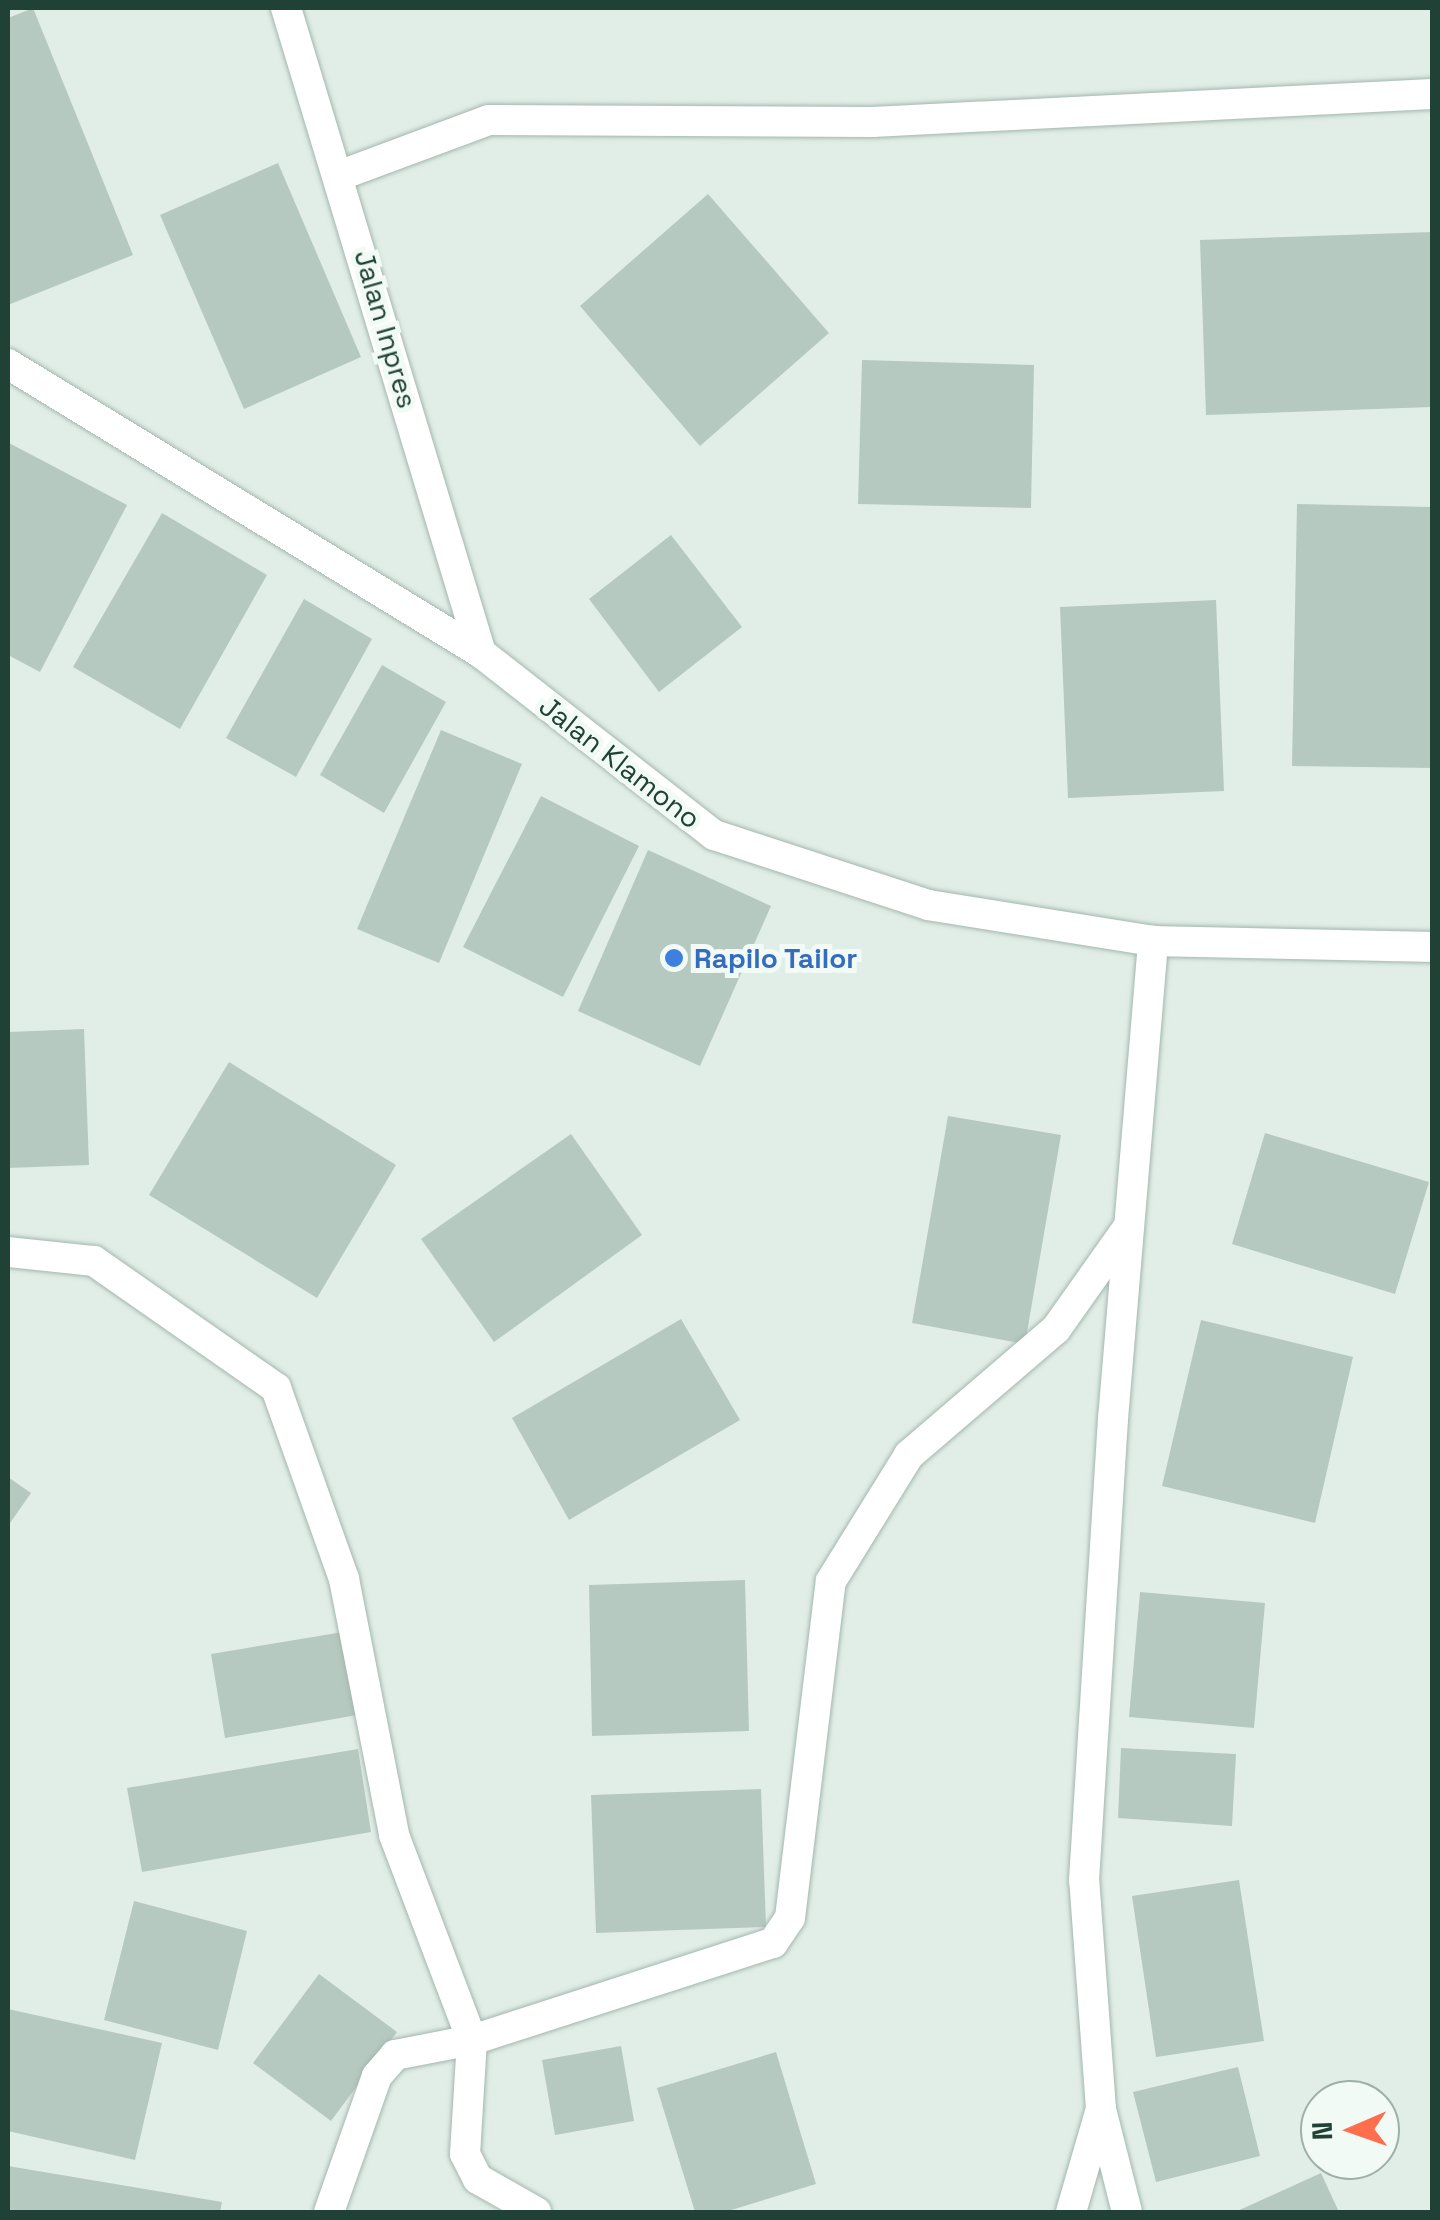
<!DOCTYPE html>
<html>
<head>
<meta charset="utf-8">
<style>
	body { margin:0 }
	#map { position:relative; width:1440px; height:2220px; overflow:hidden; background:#e1eee7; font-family:"Space Grotesk",sans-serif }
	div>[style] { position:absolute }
	.building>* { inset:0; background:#b6c9c0 }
	.roads { filter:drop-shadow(0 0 2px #a3b7ae) drop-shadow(0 0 2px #a3b7ae) }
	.service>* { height:30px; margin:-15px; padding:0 15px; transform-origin:15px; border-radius:15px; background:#fff }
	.minor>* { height:30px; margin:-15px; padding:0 15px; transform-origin:15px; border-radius:15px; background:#fff }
	.secondary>* { height:30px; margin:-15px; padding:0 15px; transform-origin:15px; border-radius:15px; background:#fff }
	.dots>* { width:28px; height:28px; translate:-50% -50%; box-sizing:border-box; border:5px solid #f2faf5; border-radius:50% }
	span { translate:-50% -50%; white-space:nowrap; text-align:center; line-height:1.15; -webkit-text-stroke:10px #f2faf5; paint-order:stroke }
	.street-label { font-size:28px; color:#1f4136 }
	.shop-label { font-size:28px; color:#366cbe; font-weight:700 }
	.left { translate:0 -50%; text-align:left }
	.frame { position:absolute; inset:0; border:10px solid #1f4136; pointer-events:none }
	.north { position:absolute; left:1300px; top:2080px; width:100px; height:100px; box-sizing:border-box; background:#f2faf5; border:2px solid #9eb0a9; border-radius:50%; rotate:268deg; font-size:28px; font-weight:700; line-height:40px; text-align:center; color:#1f4136 }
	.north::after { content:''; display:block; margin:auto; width:35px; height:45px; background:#ff6f4e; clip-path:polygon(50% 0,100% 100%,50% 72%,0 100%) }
</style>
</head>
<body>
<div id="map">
	<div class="building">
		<div style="clip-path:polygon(33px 8px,133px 255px,8px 305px,8px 18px)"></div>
		<div style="clip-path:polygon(278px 163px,361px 357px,244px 409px,160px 215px)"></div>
		<div style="clip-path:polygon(708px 194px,829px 333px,700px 446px,580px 306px)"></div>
		<div style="clip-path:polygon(1432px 232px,1432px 407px,1206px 415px,1200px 240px)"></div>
		<div style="clip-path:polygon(862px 360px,1034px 365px,1031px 508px,858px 504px)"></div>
		<div style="clip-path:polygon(9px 443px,127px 505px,40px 672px,8px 655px)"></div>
		<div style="clip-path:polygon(1297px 504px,1432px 507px,1432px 768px,1292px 766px)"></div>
		<div style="clip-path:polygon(162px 513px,267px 575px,180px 729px,73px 667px)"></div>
		<div style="clip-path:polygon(671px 535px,742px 627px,659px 692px,589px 599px)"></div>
		<div style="clip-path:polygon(304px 599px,372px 639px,296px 777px,226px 738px)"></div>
		<div style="clip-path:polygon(1216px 600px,1224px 791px,1068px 798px,1060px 607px)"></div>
		<div style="clip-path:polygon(382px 665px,446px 702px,384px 813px,320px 775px)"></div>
		<div style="clip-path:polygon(441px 730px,522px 764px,439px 963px,357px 929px)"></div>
		<div style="clip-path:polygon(541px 796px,639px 846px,563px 997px,463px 947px)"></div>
		<div style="clip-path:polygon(648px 850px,771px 906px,700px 1066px,578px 1011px)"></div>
		<div style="clip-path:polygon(84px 1029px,89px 1165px,8px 1168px,8px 1032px)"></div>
		<div style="clip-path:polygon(229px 1062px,396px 1165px,317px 1298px,149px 1195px)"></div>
		<div style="clip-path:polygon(948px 1116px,1061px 1135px,1025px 1344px,912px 1323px)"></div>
		<div style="clip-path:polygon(1265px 1133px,1429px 1182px,1395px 1294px,1232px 1244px)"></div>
		<div style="clip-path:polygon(571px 1134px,642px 1235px,494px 1342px,421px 1239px)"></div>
		<div style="clip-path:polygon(681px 1319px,740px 1420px,569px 1520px,512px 1418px)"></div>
		<div style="clip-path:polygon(1201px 1320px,1353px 1357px,1315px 1523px,1162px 1486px)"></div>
		<div style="clip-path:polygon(8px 1477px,31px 1493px,8px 1526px)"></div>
		<div style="clip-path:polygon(745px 1580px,749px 1731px,592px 1736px,589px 1585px)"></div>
		<div style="clip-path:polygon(1140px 1592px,1265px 1603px,1254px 1728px,1129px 1717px)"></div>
		<div style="clip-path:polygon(349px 1631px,363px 1714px,225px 1738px,211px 1654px)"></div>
		<div style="clip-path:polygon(1121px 1748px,1236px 1754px,1232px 1826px,1118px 1818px)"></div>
		<div style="clip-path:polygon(358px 1749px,371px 1832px,142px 1872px,127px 1788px)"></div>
		<div style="clip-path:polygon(761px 1789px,766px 1927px,596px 1933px,591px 1795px)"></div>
		<div style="clip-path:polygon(1239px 1880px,1264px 2041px,1156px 2057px,1132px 1896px)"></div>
		<div style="clip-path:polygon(134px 1901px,247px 1931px,218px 2050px,104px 2020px)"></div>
		<div style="clip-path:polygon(319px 1974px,397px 2032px,331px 2121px,253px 2063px)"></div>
		<div style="clip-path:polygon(8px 2009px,162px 2043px,135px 2160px,8px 2131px)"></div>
		<div style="clip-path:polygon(621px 2046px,634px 2121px,555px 2135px,542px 2060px)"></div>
		<div style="clip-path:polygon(776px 2052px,816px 2184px,725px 2212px,695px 2212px,657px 2088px)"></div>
		<div style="clip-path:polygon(1238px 2067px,1260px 2156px,1156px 2182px,1133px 2092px)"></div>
		<div style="clip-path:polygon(8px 2166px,222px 2202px,220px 2212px,8px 2212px)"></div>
		<div style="clip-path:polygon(1321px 2173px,1339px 2212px,1235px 2212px)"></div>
	</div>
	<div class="roads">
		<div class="service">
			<div style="left:8px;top:1252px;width:86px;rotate:6deg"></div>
			<div style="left:94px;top:1261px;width:222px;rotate:34.9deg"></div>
			<div style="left:276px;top:1388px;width:203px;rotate:70.4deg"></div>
			<div style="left:344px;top:1579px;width:261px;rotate:78.9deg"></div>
			<div style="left:394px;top:1835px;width:219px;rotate:69.2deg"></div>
			<div style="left:790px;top:1918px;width:339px;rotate:-83.1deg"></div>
			<div style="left:831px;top:1581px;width:148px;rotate:-58.2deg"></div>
			<div style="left:909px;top:1455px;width:194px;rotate:-40.6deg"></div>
			<div style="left:1056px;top:1329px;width:126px;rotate:-54.7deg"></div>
			<div style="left:1071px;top:2212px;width:107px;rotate:-73.8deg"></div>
		</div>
		<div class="minor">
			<div style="left:286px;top:8px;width:674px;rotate:73.18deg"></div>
			<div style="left:341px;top:175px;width:158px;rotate:-20.4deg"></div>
			<div style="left:489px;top:120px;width:383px;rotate:0.3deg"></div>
			<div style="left:872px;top:122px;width:561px;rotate:-2.86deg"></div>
			<div style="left:472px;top:2040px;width:114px;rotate:93.5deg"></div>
			<div style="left:465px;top:2154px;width:28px;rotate:63deg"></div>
			<div style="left:478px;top:2179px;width:67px;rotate:29.6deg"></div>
			<div style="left:329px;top:2212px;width:144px;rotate:-70.6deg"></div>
			<div style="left:377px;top:2076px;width:28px;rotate:-49deg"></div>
			<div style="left:395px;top:2055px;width:78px;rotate:-11deg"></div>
			<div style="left:472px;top:2040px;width:316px;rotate:-17.9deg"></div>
			<div style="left:773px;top:1943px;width:30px;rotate:-56deg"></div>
			<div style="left:1127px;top:2212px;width:106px;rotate:-104.2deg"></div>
			<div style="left:1101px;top:2109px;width:230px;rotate:-94.2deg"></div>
			<div style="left:1084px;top:1880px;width:462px;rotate:-86.4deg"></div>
			<div style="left:1113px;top:1419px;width:480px;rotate:-85.2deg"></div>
		</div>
		<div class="secondary">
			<div style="left:8px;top:364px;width:554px;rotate:31.42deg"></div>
			<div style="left:481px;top:653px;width:296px;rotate:38deg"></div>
			<div style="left:714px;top:835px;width:225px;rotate:18.1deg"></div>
			<div style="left:928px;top:905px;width:228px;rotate:9.1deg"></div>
			<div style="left:1153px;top:941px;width:279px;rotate:1.2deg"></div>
		</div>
	</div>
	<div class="dots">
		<div style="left:674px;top:958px;background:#3f7fe0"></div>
	</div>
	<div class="street-label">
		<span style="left:386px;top:329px;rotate:74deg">Jalan Inpres</span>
		<span style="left:620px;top:762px;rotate:38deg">Jalan Klamono</span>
	</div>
	<div class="shop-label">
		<span class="left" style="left:694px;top:958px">Rapilo Tailor</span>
	</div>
	<div class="frame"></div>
	<div class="north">N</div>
</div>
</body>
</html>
